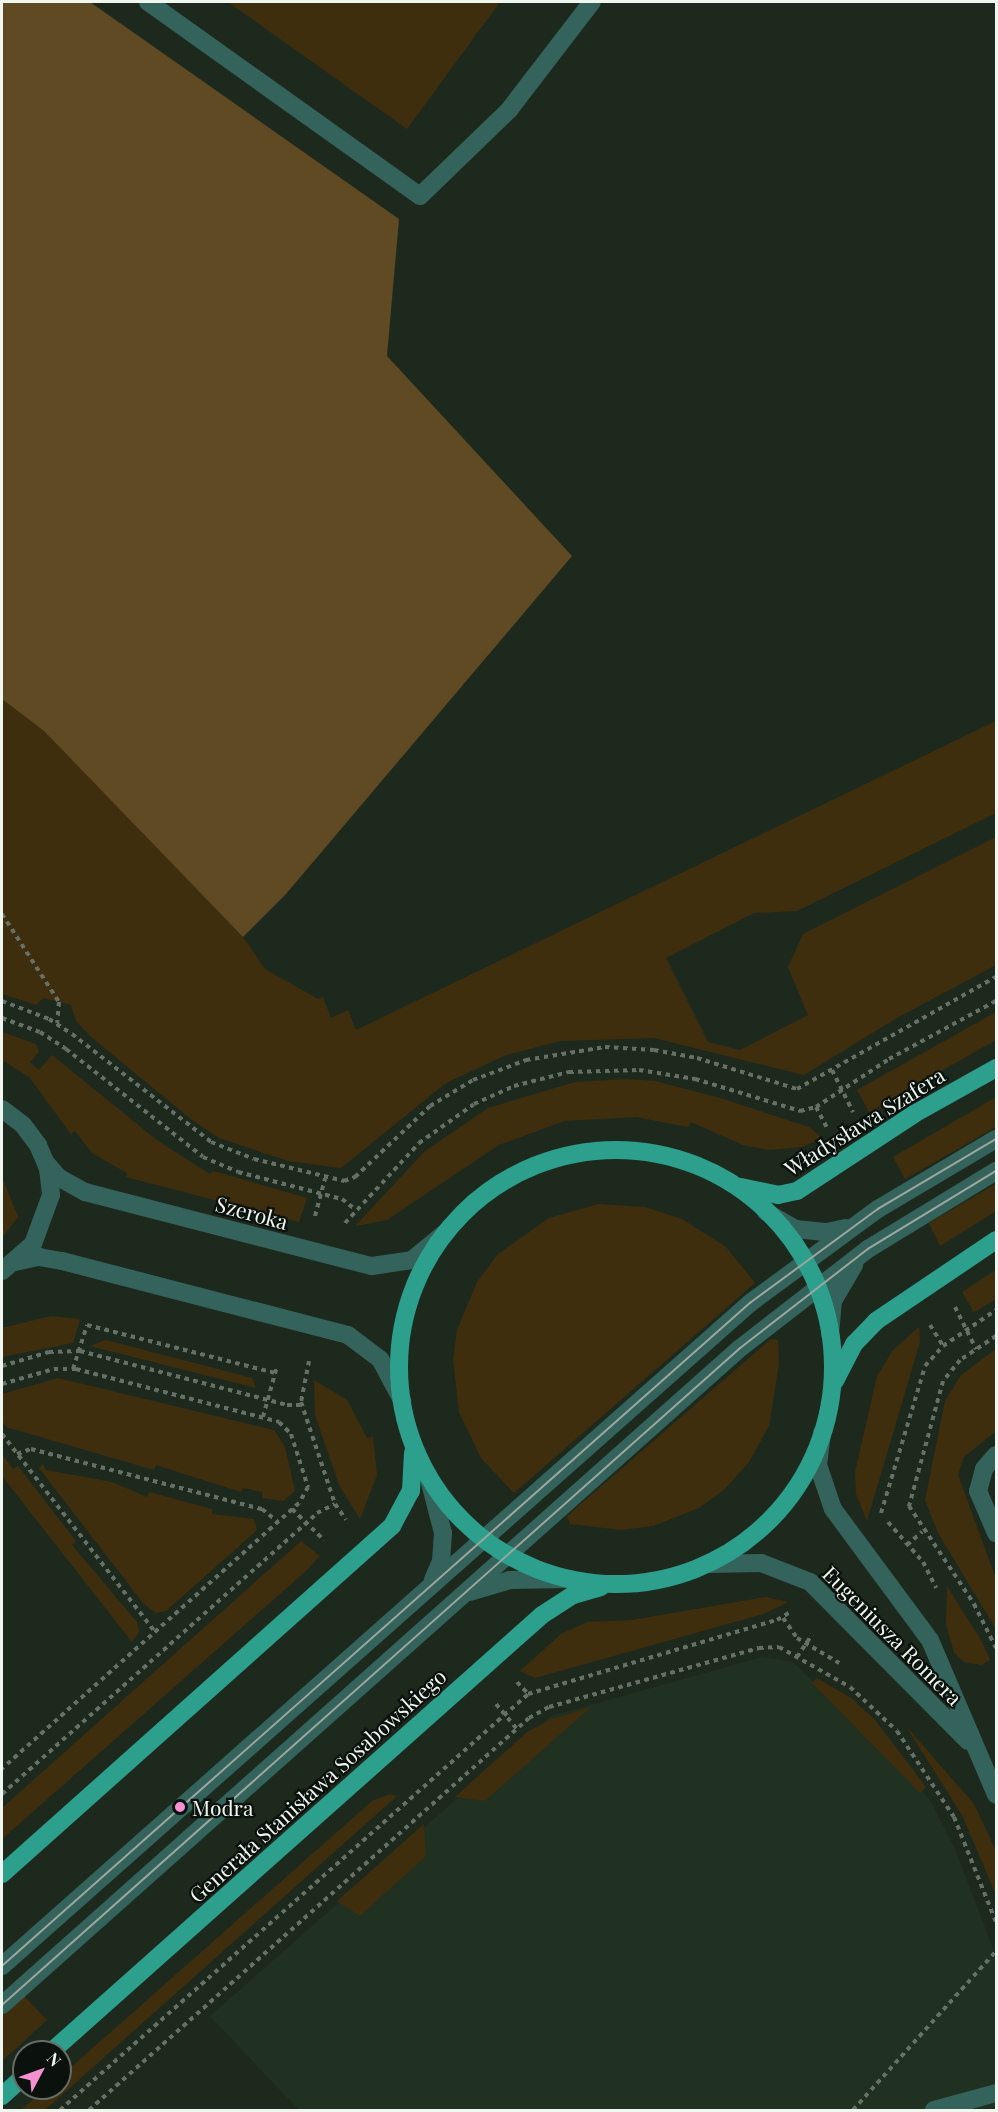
<!DOCTYPE html>
<html>
<head>
<meta charset="utf-8">
<style>
	body { margin:0 }
	#map { position:relative; width:998px; height:2112px; overflow:hidden; background:#1e291e; font-family:"Playfair Display",serif }
	div>[style] { position:absolute }
	.built>* { inset:0; background:#203121 }
	.green>* { inset:0; background:#3f2e0d }
	.forest>* { inset:0; background:#5f4a23 }
	.path>* { height:4px; margin-top:-2px; transform-origin:0; background:repeating-linear-gradient(90deg,#667066 0 4.5px,transparent 0 9px) }
	.minor>* { height:18px; margin:-9px; padding:0 9px; transform-origin:9px; border-radius:9px; background:#33635a }
	.major>* { height:18px; margin:-9px; padding:0 9px; transform-origin:9px; border-radius:9px; background:#2c9f8d }
	.major>.ring { margin:-9px; padding:0; box-sizing:content-box; background:none; border:18px solid #2c9f8d; border-radius:50% }
	.tram>* { height:1.5px; margin:-0.75px; padding:0 0.75px; transform-origin:0.75px; border-radius:0.75px; background:#9ea79f }
	.dots>* { width:16px; height:16px; translate:-50% -50%; box-sizing:border-box; border:3px solid #0b110c; border-radius:50% }
	span { translate:-50% -50%; white-space:nowrap; text-align:center; line-height:1.15; -webkit-text-stroke:4.5px #0b110c; paint-order:stroke }
	.street-label { font-size:21px; color:#eff7f0 }
	.poi-label { font-size:21px; color:#eff7f0 }
	.left { translate:0 -50%; text-align:left }
	.frame { position:absolute; inset:0; border:3px solid #eff7f0; pointer-events:none }
	.north { position:absolute; left:12px; top:2040px; width:60px; height:60px; box-sizing:border-box; background:#0b110c; border:2px solid #666d67; border-radius:50%; rotate:49deg; font-size:16px; font-weight:700; line-height:24px; text-align:center; color:#eff7f0 }
	.north::after { content:''; display:block; margin:auto; width:21px; height:27px; background:#f690d0; clip-path:polygon(50% 0,100% 100%,50% 72%,0 100%) }
</style>
</head>
<body>
<div id="map">
	<div class="built">
		<div style="clip-path:polygon(762px 1657px,793px 1662px,892px 1759px,930px 1800px,955px 1849px,996px 1956px,996px 2110px,299px 2110px,210px 2016px,551px 1716px)"></div>
	</div>
	<div class="green">
		<div style="clip-path:polygon(228px 2px,500px 2px,407px 129px)"></div>
		<div style="clip-path:polygon(2px 699px,44px 731px,243px 937px,265px 969px,318px 999px,323px 997px,331px 1018px,348px 1010px,356px 1030px,996px 721px,996px 813px,797px 911px,754px 913px,666px 958px,708px 1042px,740px 1050px,808px 1015px,788px 967px,803px 934px,996px 837px,996px 965px,895px 1019px,804px 1075px,654px 1038px,560px 1041px,506px 1055px,446px 1083px,341px 1168px,288px 1161px,219px 1138px,192px 1120px,90px 1036px,76px 1021px,71px 1005px,43px 998px,36px 1005px,2px 994px)"></div>
		<div style="clip-path:polygon(996px 1012px,996px 1040px,869px 1112px,857px 1090px)"></div>
		<div style="clip-path:polygon(2px 1032px,36px 1044px,39px 1052px,30px 1062px,39px 1070px,52px 1055px,158px 1141px,210px 1174px,213px 1171px,307px 1198px,299px 1222px,126px 1177px,127px 1173px,92px 1153px,75px 1131px,71px 1134px,29px 1077px,2px 1060px)"></div>
		<div style="clip-path:polygon(627px 1079px,655px 1081px,720px 1098px,809px 1127px,822px 1138px,802px 1147px,769px 1150px,743px 1145px,691px 1122px,688px 1127px,636px 1117px,564px 1121px,499px 1145px,387px 1220px,355px 1226px,425px 1151px,488px 1108px,575px 1082px)"></div>
		<div style="clip-path:polygon(996px 1097px,996px 1127px,905px 1179px,893px 1157px)"></div>
		<div style="clip-path:polygon(2px 1177px,18px 1217px,2px 1238px)"></div>
		<div style="clip-path:polygon(996px 1184px,996px 1211px,940px 1246px,929px 1223px)"></div>
		<div style="clip-path:polygon(599px 1204px,645px 1207px,682px 1219px,726px 1247px,755px 1283px,514px 1493px,481px 1458px,459px 1412px,453px 1360px,457px 1330px,477px 1282px,498px 1254px,549px 1218px)"></div>
		<div style="clip-path:polygon(996px 1270px,996px 1299px,974px 1312px,962px 1292px)"></div>
		<div style="clip-path:polygon(51px 1316px,80px 1319px,73px 1343px,2px 1357px,2px 1328px)"></div>
		<div style="clip-path:polygon(919px 1327px,920px 1342px,867px 1521px,856px 1494px,855px 1472px,877px 1376px,893px 1350px)"></div>
		<div style="clip-path:polygon(771px 1339px,778px 1340px,779px 1364px,769px 1426px,749px 1462px,725px 1489px,699px 1508px,653px 1526px,621px 1530px,570px 1524px,567px 1516px)"></div>
		<div style="clip-path:polygon(106px 1340px,252px 1378px,256px 1388px,90px 1346px)"></div>
		<div style="clip-path:polygon(996px 1349px,996px 1431px,964px 1457px,958px 1475px,996px 1579px,996px 1629px,938px 1533px,925px 1500px,945px 1401px,961px 1375px)"></div>
		<div style="clip-path:polygon(58px 1378px,274px 1430px,285px 1447px,295px 1491px,283px 1501px,262px 1498px,263px 1492px,243px 1488px,241px 1492px,156px 1465px,154px 1470px,6px 1427px,2px 1421px,2px 1394px)"></div>
		<div style="clip-path:polygon(314px 1380px,347px 1400px,367px 1438px,373px 1437px,377px 1475px,360px 1519px,339px 1485px,315px 1415px)"></div>
		<div style="clip-path:polygon(2px 1454px,13px 1469px,18px 1466px,76px 1541px,72px 1545px,137px 1622px,139px 1632px,132px 1642px,2px 1476px)"></div>
		<div style="clip-path:polygon(43px 1464px,46px 1470px,112px 1482px,147px 1497px,149px 1492px,212px 1509px,212px 1514px,254px 1519px,257px 1530px,166px 1611px,156px 1613px,143px 1603px,39px 1468px)"></div>
		<div style="clip-path:polygon(301px 1541px,320px 1556px,307px 1570px,2px 1839px,2px 1808px)"></div>
		<div style="clip-path:polygon(947px 1586px,982px 1642px,990px 1660px,982px 1665px,964px 1662px,954px 1652px,946px 1625px)"></div>
		<div style="clip-path:polygon(766px 1597px,788px 1602px,763px 1614px,535px 1678px,520px 1671px,561px 1634px,587px 1622px,632px 1620px)"></div>
		<div style="clip-path:polygon(817px 1678px,851px 1698px,875px 1720px,926px 1787px,920px 1793px,812px 1683px)"></div>
		<div style="clip-path:polygon(591px 1707px,485px 1801px,455px 1797px,527px 1732px,552px 1719px)"></div>
		<div style="clip-path:polygon(905px 1725px,974px 1804px,996px 1851px,996px 1895px,962px 1815px)"></div>
		<div style="clip-path:polygon(390px 1794px,397px 1796px,45px 2110px,21px 2110px,47px 2088px,60px 2088px,60px 2077px,372px 1801px)"></div>
		<div style="clip-path:polygon(424px 1824px,426px 1856px,360px 1916px,337px 1901px)"></div>
		<div style="clip-path:polygon(24px 1996px,47px 2020px,2px 2061px,2px 2016px)"></div>
	</div>
	<div class="forest">
		<div style="clip-path:polygon(2px 2px,90px 2px,399px 219px,387px 356px,572px 556px,286px 894px,243px 937px,44px 731px,2px 699px)"></div>
	</div>
	<div class="path">
		<div style="left:2px;top:914px;width:105px;rotate:57.1deg"></div>
		<div style="left:59px;top:1002px;width:21px;rotate:95deg"></div>
		<div style="left:2px;top:1001px;width:50px;rotate:21deg"></div>
		<div style="left:49px;top:1019px;width:27px;rotate:33deg"></div>
		<div style="left:72px;top:1034px;width:176px;rotate:37.8deg"></div>
		<div style="left:211px;top:1142px;width:46px;rotate:21.6deg"></div>
		<div style="left:254px;top:1159px;width:93px;rotate:13.7deg"></div>
		<div style="left:344px;top:1181px;width:12px;rotate:-20deg"></div>
		<div style="left:355px;top:1177px;width:103px;rotate:-43.4deg"></div>
		<div style="left:430px;top:1106px;width:50px;rotate:-31.2deg"></div>
		<div style="left:473px;top:1080px;width:57px;rotate:-20.7deg"></div>
		<div style="left:526px;top:1060px;width:80px;rotate:-9.3deg"></div>
		<div style="left:605px;top:1047px;width:49px;rotate:3.5deg"></div>
		<div style="left:654px;top:1050px;width:44px;rotate:10.5deg"></div>
		<div style="left:697px;top:1058px;width:105px;rotate:17.2deg"></div>
		<div style="left:797px;top:1089px;width:228px;rotate:-29.4deg"></div>
		<div style="left:2px;top:1018px;width:40px;rotate:20.2deg"></div>
		<div style="left:40px;top:1032px;width:31px;rotate:33deg"></div>
		<div style="left:66px;top:1049px;width:174px;rotate:38.2deg"></div>
		<div style="left:203px;top:1157px;width:38px;rotate:23deg"></div>
		<div style="left:238px;top:1172px;width:107px;rotate:14.6deg"></div>
		<div style="left:342px;top:1199px;width:16px;rotate:38deg"></div>
		<div style="left:832px;top:1070px;width:47px;rotate:63.4deg"></div>
		<div style="left:816px;top:1107px;width:26px;rotate:62deg"></div>
		<div style="left:315px;top:1216px;width:39px;rotate:-75deg"></div>
		<div style="left:345px;top:1223px;width:109px;rotate:-47.2deg"></div>
		<div style="left:419px;top:1143px;width:67px;rotate:-35.3deg"></div>
		<div style="left:474px;top:1104px;width:44px;rotate:-24.2deg"></div>
		<div style="left:514px;top:1086px;width:57px;rotate:-14.3deg"></div>
		<div style="left:569px;top:1072px;width:70px;rotate:-1.6deg"></div>
		<div style="left:639px;top:1070px;width:57px;rotate:9.1deg"></div>
		<div style="left:695px;top:1079px;width:110px;rotate:16.9deg"></div>
		<div style="left:800px;top:1111px;width:16px;rotate:-14deg"></div>
		<div style="left:816px;top:1107px;width:87px;rotate:-33.3deg"></div>
		<div style="left:889px;top:1059px;width:122px;rotate:-28.5deg"></div>
		<div style="left:955px;top:1307px;width:47px;rotate:63.4deg"></div>
		<div style="left:930px;top:1325px;width:25px;rotate:58deg"></div>
		<div style="left:996px;top:1336px;width:43px;rotate:146.3deg"></div>
		<div style="left:960px;top:1360px;width:27px;rotate:129deg"></div>
		<div style="left:943px;top:1381px;width:130px;rotate:105.2deg"></div>
		<div style="left:909px;top:1506px;width:118px;rotate:56.4deg"></div>
		<div style="left:974px;top:1604px;width:49px;rotate:63.4deg"></div>
		<div style="left:309px;top:1361px;width:42px;rotate:101deg"></div>
		<div style="left:301px;top:1402px;width:108px;rotate:71.6deg"></div>
		<div style="left:335px;top:1504px;width:19px;rotate:55deg"></div>
		<div style="left:2px;top:1366px;width:49px;rotate:-16.6deg"></div>
		<div style="left:49px;top:1352px;width:31px;rotate:-2deg"></div>
		<div style="left:80px;top:1351px;width:214px;rotate:14.6deg"></div>
		<div style="left:287px;top:1405px;width:15px"></div>
		<div style="left:73px;top:1369px;width:46px;rotate:-72.3deg"></div>
		<div style="left:87px;top:1325px;width:194px;rotate:14.3deg"></div>
		<div style="left:2px;top:1384px;width:54px;rotate:-16.1deg"></div>
		<div style="left:54px;top:1369px;width:22px"></div>
		<div style="left:76px;top:1369px;width:210px;rotate:14.6deg"></div>
		<div style="left:279px;top:1422px;width:17px;rotate:45deg"></div>
		<div style="left:291px;top:1434px;width:56px;rotate:72.2deg"></div>
		<div style="left:308px;top:1487px;width:18px;rotate:119deg"></div>
		<div style="left:299px;top:1503px;width:399px;rotate:138.2deg"></div>
		<div style="left:263px;top:1417px;width:53px;rotate:-74.6deg"></div>
		<div style="left:2px;top:1434px;width:250px;rotate:52.3deg"></div>
		<div style="left:17px;top:1454px;width:15px;rotate:-20deg"></div>
		<div style="left:31px;top:1449px;width:239px;rotate:14.6deg"></div>
		<div style="left:262px;top:1509px;width:21px;rotate:39deg"></div>
		<div style="left:292px;top:1509px;width:45px;rotate:44.1deg"></div>
		<div style="left:881px;top:1513px;width:153px;rotate:-73.3deg"></div>
		<div style="left:925px;top:1366px;width:27px;rotate:-48deg"></div>
		<div style="left:943px;top:1346px;width:64px;rotate:-34.2deg"></div>
		<div style="left:888px;top:1522px;width:53px;rotate:48.8deg"></div>
		<div style="left:923px;top:1562px;width:29px;rotate:63deg"></div>
		<div style="left:907px;top:1545px;width:20px;rotate:-41deg"></div>
		<div style="left:783px;top:1618px;width:24px;rotate:55deg"></div>
		<div style="left:797px;top:1638px;width:49px;rotate:30.8deg"></div>
		<div style="left:797px;top:1657px;width:27px;rotate:-56deg"></div>
		<div style="left:517px;top:1682px;width:16px;rotate:47deg"></div>
		<div style="left:496px;top:1704px;width:33px;rotate:50deg"></div>
		<div style="left:2px;top:1794px;width:422px;rotate:-41.7deg"></div>
		<div style="left:317px;top:1513px;width:20px;rotate:-27deg"></div>
		<div style="left:60px;top:2110px;width:626px;rotate:-41.63deg"></div>
		<div style="left:528px;top:1694px;width:260px;rotate:-16.6deg"></div>
		<div style="left:777px;top:1620px;width:17px;rotate:-31deg"></div>
		<div style="left:89px;top:2110px;width:589px;rotate:-41.7deg"></div>
		<div style="left:529px;top:1718px;width:23px;rotate:-29deg"></div>
		<div style="left:549px;top:1707px;width:218px;rotate:-15.7deg"></div>
		<div style="left:759px;top:1648px;width:20px;rotate:-3deg"></div>
		<div style="left:779px;top:1647px;width:81px;rotate:29.4deg"></div>
		<div style="left:850px;top:1687px;width:64px;rotate:43.1deg"></div>
		<div style="left:897px;top:1731px;width:103px;rotate:56.5deg"></div>
		<div style="left:954px;top:1817px;width:113px;rotate:68.2deg"></div>
		<div style="left:853px;top:2110px;width:214px;rotate:-48deg"></div>
	</div>
	<div class="minor">
		<div style="left:148px;top:2px;width:334px;rotate:35.5deg"></div>
		<div style="left:420px;top:196px;width:124px;rotate:-44deg"></div>
		<div style="left:509px;top:110px;width:136px;rotate:-52.5deg"></div>
		<div style="left:2px;top:1109px;width:26px;rotate:37deg"></div>
		<div style="left:23px;top:1125px;width:25px;rotate:53deg"></div>
		<div style="left:38px;top:1145px;width:26px;rotate:67deg"></div>
		<div style="left:48px;top:1169px;width:26px;rotate:83deg"></div>
		<div style="left:51px;top:1195px;width:52px;rotate:110.2deg"></div>
		<div style="left:33px;top:1244px;width:41px;rotate:138.9deg"></div>
		<div style="left:46px;top:1163px;width:18px;rotate:49deg"></div>
		<div style="left:58px;top:1177px;width:31px;rotate:29deg"></div>
		<div style="left:85px;top:1192px;width:296px;rotate:14.5deg"></div>
		<div style="left:372px;top:1266px;width:40px;rotate:-8.5deg"></div>
		<div style="left:412px;top:1260px;width:45px;rotate:-39.6deg"></div>
		<div style="left:766px;top:1212px;width:34px;rotate:30deg"></div>
		<div style="left:796px;top:1229px;width:31px;rotate:6deg"></div>
		<div style="left:827px;top:1232px;width:19px;rotate:-12deg"></div>
		<div style="left:15px;top:1262px;width:25px;rotate:-12deg"></div>
		<div style="left:39px;top:1257px;width:23px;rotate:10deg"></div>
		<div style="left:62px;top:1261px;width:295px;rotate:14.5deg"></div>
		<div style="left:348px;top:1335px;width:40px;rotate:37deg"></div>
		<div style="left:380px;top:1359px;width:47px;rotate:61.8deg"></div>
		<div style="left:830px;top:1334px;width:33px;rotate:-85deg"></div>
		<div style="left:833px;top:1301px;width:42px;rotate:-59.7deg"></div>
		<div style="left:822px;top:1433px;width:32px;rotate:97deg"></div>
		<div style="left:818px;top:1465px;width:46px;rotate:71.2deg"></div>
		<div style="left:833px;top:1509px;width:163px;rotate:53.5deg"></div>
		<div style="left:930px;top:1640px;width:168px;rotate:66.9deg"></div>
		<div style="left:996px;top:1455px;width:18px;rotate:131deg"></div>
		<div style="left:984px;top:1469px;width:23px;rotate:105deg"></div>
		<div style="left:978px;top:1491px;width:46px;rotate:66.8deg"></div>
		<div style="left:428px;top:1475px;width:60px;rotate:75.5deg"></div>
		<div style="left:443px;top:1533px;width:28px;rotate:94deg"></div>
		<div style="left:441px;top:1561px;width:21px;rotate:113deg"></div>
		<div style="left:707px;top:1564px;width:54px;rotate:-1.1deg"></div>
		<div style="left:761px;top:1563px;width:53px;rotate:21.2deg"></div>
		<div style="left:810px;top:1582px;width:224px;rotate:45.2deg"></div>
		<div style="left:470px;top:1592px;width:42px;rotate:-16.7deg"></div>
		<div style="left:510px;top:1580px;width:60px;rotate:-1deg"></div>
		<div style="left:2px;top:1966px;width:1000px;rotate:-41.55deg"></div>
		<div style="left:750px;top:1303px;width:159px;rotate:-36.3deg"></div>
		<div style="left:878px;top:1209px;width:137px;rotate:-30.7deg"></div>
		<div style="left:2px;top:2005px;width:987px;rotate:-41.67deg"></div>
		<div style="left:739px;top:1349px;width:163px;rotate:-37.8deg"></div>
		<div style="left:868px;top:1249px;width:150px;rotate:-31.4deg"></div>
		<div style="left:934px;top:2110px;width:64px;rotate:-15.3deg"></div>
	</div>
	<div class="major">
		<div class="ring" style="left:399px;top:1150px;width:416px;height:416px"></div>
		<div style="left:741px;top:1187px;width:38px;rotate:12deg"></div>
		<div style="left:778px;top:1195px;width:19px;rotate:-12deg"></div>
		<div style="left:797px;top:1191px;width:140px;rotate:-33.3deg"></div>
		<div style="left:914px;top:1114px;width:94px;rotate:-29.3deg"></div>
		<div style="left:835px;top:1381px;width:42px;rotate:-62.8deg"></div>
		<div style="left:854px;top:1344px;width:32px;rotate:-46deg"></div>
		<div style="left:876px;top:1321px;width:145px;rotate:-34deg"></div>
		<div style="left:2px;top:1874px;width:523px;rotate:-41.74deg"></div>
		<div style="left:392px;top:1526px;width:40px;rotate:-62deg"></div>
		<div style="left:411px;top:1491px;width:38px;rotate:-87deg"></div>
		<div style="left:51px;top:2052px;width:657px;rotate:-41.67deg"></div>
		<div style="left:542px;top:1615px;width:37px;rotate:-33deg"></div>
		<div style="left:573px;top:1595px;width:29px;rotate:-16deg"></div>
		<div style="left:2px;top:2096px;width:30px;rotate:-42deg"></div>
	</div>
	<div class="tram">
		<div style="left:2px;top:1966px;width:1000px;rotate:-41.55deg"></div>
		<div style="left:750px;top:1303px;width:159px;rotate:-36.3deg"></div>
		<div style="left:878px;top:1209px;width:137px;rotate:-30.7deg"></div>
		<div style="left:2px;top:2005px;width:987px;rotate:-41.67deg"></div>
		<div style="left:739px;top:1349px;width:163px;rotate:-37.8deg"></div>
		<div style="left:868px;top:1249px;width:150px;rotate:-31.4deg"></div>
	</div>
	<div class="dots">
		<div style="left:180px;top:1807px;background:#f690d0"></div>
	</div>
	<div class="street-label">
		<span style="left:864px;top:1121px;rotate:-32deg">Władysława Szafera</span>
		<span style="left:252px;top:1212px;rotate:15deg">Szeroka</span>
		<span style="left:893px;top:1635px;rotate:45deg">Eugeniusza Romera</span>
		<span style="left:317px;top:1785px;rotate:-42deg">Generała Stanisława Sosabowskiego</span>
	</div>
	<div class="poi-label">
		<span class="left" style="left:192px;top:1807px">Modra</span>
	</div>
	<div class="frame"></div>
	<div class="north">N</div>
</div>
</body>
</html>
